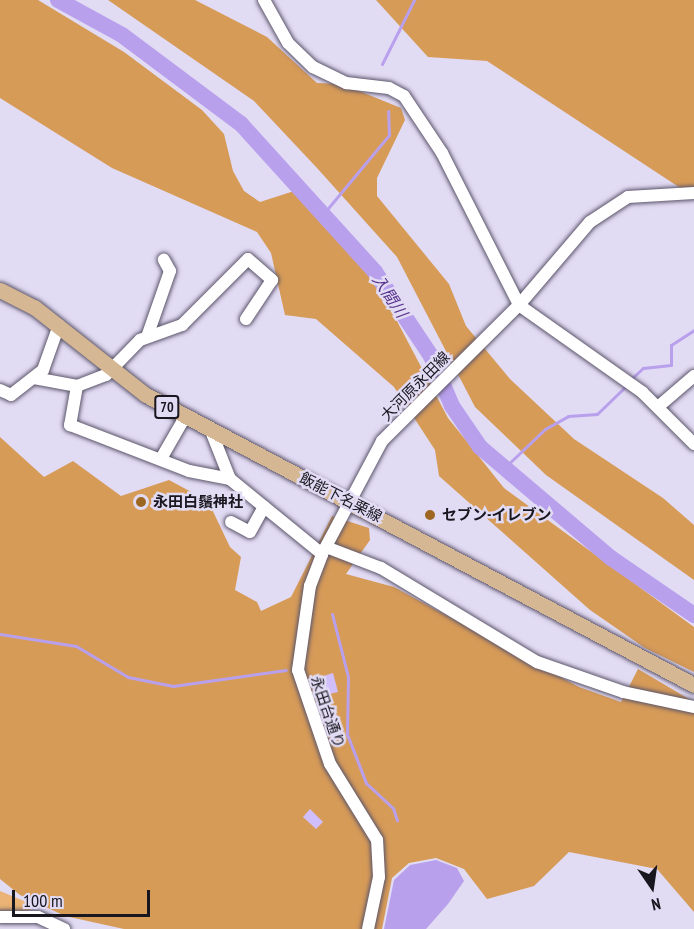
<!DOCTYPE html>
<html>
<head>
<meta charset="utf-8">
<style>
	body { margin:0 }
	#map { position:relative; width:694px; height:929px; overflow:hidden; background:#e2dbf4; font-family:"PT Sans Narrow","Noto Sans JP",sans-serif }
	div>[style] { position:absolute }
	.green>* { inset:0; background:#ebb375 }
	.forest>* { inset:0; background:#d79b58 }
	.water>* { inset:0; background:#b9a0ed }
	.stream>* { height:3px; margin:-1.5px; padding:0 1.5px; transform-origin:1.5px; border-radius:1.5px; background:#b9a0ed }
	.river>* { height:16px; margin:-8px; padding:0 8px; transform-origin:8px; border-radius:8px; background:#b9a0ed }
	.building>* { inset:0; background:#d1befd }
	.roads { filter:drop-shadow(0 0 2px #5b556a) drop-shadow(0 0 2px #5b556a) }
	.minor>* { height:12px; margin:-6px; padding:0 6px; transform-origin:6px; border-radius:6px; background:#fff }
	.major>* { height:15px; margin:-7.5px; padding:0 7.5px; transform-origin:7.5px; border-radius:7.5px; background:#d6b794 }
	.dots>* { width:16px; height:16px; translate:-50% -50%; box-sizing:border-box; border:3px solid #e2dbf4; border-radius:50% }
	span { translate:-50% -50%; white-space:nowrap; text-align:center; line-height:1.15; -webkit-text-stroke:5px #e2dbf4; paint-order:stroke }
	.shield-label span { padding:2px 4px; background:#e2dbf4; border:2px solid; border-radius:4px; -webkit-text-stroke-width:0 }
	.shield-label { font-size:14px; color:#18161e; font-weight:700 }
	.street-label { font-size:15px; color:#18161e }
	.poi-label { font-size:15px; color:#18161e; font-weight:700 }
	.left { translate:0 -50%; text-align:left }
	.water-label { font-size:16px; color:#58348d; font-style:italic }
	.north { position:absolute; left:622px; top:857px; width:60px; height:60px; -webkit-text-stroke:4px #e2dbf4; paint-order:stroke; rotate:167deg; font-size:16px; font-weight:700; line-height:24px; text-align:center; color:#18161e }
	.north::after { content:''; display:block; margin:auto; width:21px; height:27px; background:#18161e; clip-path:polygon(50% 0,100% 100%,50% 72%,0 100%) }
	.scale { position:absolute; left:12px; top:890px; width:138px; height:27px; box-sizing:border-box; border:3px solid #18161e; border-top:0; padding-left:8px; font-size:18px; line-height:21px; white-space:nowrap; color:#18161e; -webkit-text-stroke:4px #e2dbf4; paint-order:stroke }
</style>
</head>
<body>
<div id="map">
	<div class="green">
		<div style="clip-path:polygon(0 891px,24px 901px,31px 910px,0 913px)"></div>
	</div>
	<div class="forest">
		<div style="clip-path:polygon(0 0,38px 0,124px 52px,202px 110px,224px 134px,233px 171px,244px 191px,260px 202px,294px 191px,378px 285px,448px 418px,504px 488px,694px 627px,694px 672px,645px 648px,590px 610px,439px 476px,435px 450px,394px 387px,316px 319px,285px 315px,271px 253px,257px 232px,112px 168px,0 98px)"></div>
		<div style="clip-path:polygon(108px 0,195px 0,267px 37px,317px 83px,342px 84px,401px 108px,405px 120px,377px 178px,377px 196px,449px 284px,466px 326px,510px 379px,574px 439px,663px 498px,694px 525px,694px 580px,546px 475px,475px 407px,397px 257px,317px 168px,254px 101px)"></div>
		<div style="clip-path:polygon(376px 0,694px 0,694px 197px,487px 61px,428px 57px)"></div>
		<div style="clip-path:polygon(0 437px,44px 477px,73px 461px,121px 496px,169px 480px,208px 501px,230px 547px,241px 557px,235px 590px,257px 602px,261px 611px,291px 597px,332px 516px,369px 528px,370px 540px,346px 574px,394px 587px,579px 687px,621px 702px,638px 669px,694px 702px,694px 912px,657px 869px,569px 852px,534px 886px,487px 899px,464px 869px,436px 858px,409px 863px,392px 878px,382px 929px,124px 929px,65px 916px,20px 895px,0 879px)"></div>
	</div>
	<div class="water">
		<div style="clip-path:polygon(436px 860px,457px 868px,464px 881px,448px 904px,426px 929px,384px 929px,394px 880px,410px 865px)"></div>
	</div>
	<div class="stream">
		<div style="left:382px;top:64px;width:72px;rotate:-63.4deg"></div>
		<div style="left:324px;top:213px;width:102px;rotate:-50.2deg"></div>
		<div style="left:389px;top:135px;width:24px;rotate:-92deg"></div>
		<div style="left:630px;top:380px;width:18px;rotate:-43deg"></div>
		<div style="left:643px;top:368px;width:28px;rotate:-6deg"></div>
		<div style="left:671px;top:365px;width:20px;rotate:-90deg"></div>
		<div style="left:671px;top:345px;width:27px;rotate:-33deg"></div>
		<div style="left:503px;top:469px;width:58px;rotate:-43.6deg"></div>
		<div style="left:545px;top:429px;width:26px;rotate:-29deg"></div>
		<div style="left:568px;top:416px;width:29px;rotate:-4deg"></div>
		<div style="left:597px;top:414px;width:40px;rotate:-44deg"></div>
		<div style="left:332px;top:614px;width:65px;rotate:75.7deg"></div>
		<div style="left:348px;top:677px;width:57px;rotate:91deg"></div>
		<div style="left:347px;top:734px;width:53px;rotate:68.8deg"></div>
		<div style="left:366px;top:783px;width:37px;rotate:43deg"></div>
		<div style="left:393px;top:808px;width:13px;rotate:72deg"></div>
		<div style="left:0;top:634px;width:77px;rotate:9deg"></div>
		<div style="left:76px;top:646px;width:61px;rotate:30.8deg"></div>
		<div style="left:128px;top:677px;width:46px;rotate:11.3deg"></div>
		<div style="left:173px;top:686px;width:114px;rotate:-8.1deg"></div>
	</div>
	<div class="river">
		<div style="left:58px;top:0;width:73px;rotate:28.7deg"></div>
		<div style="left:122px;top:35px;width:149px;rotate:36.8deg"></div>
		<div style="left:241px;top:124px;width:200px;rotate:47.8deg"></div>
		<div style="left:375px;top:272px;width:101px;rotate:56.3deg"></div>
		<div style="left:431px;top:356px;width:54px;rotate:67.2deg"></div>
		<div style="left:452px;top:406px;width:50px;rotate:55.7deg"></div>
		<div style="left:480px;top:447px;width:172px;rotate:40.3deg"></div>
		<div style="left:611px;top:558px;width:101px;rotate:34.5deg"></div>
	</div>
	<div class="building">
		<div style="clip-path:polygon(333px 673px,338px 692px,325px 695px,320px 677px)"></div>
		<div style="clip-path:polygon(310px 809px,323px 822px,316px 829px,303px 817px)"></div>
	</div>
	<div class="roads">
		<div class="minor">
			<div style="left:264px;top:0;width:49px;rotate:60.8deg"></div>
			<div style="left:288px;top:43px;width:35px;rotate:44deg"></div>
			<div style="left:313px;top:67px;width:37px;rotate:26deg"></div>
			<div style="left:346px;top:83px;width:43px;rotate:6.6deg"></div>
			<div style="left:389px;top:88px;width:17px;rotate:28deg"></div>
			<div style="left:404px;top:96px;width:69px;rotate:56.3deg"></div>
			<div style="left:442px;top:153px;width:170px;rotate:63.1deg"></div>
			<div style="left:519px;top:305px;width:151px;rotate:35.3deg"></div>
			<div style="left:642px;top:392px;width:74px;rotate:45deg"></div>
			<div style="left:147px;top:337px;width:70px;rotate:-70.8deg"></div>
			<div style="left:170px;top:271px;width:13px;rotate:-119deg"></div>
			<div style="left:34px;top:378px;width:44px;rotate:10.5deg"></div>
			<div style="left:77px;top:386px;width:31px;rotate:-21deg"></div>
			<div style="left:106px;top:375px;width:49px;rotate:-45.8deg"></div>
			<div style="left:140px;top:340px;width:45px;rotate:-19.7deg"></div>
			<div style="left:182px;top:325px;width:93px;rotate:-45deg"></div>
			<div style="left:248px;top:259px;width:32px;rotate:41deg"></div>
			<div style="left:272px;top:280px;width:47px;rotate:123.7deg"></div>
			<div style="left:77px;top:386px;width:40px;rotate:100deg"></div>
			<div style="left:70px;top:425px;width:128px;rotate:21.1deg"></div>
			<div style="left:189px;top:471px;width:42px;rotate:11deg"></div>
			<div style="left:0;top:390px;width:12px;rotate:24deg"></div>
			<div style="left:11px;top:395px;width:41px;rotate:-38deg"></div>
			<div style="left:43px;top:370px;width:48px;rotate:-70.4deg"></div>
			<div style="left:659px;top:406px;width:46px;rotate:-40.6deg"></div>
			<div style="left:211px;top:431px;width:52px;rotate:68.4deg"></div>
			<div style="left:230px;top:479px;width:119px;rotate:39.2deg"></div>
			<div style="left:162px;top:457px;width:46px;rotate:-60.1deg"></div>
			<div style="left:231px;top:522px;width:21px;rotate:28deg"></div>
			<div style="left:250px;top:532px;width:29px;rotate:-61deg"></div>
			<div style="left:326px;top:547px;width:59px;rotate:20.9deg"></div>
			<div style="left:381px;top:568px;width:182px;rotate:31.1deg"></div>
			<div style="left:537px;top:662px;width:91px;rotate:19.2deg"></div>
			<div style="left:623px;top:692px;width:73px;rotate:11.9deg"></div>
			<div style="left:0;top:917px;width:38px"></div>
			<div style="left:38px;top:917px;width:29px;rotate:25deg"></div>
			<div style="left:368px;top:929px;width:53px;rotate:-78.1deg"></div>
			<div style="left:379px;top:877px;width:37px;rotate:-93deg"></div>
			<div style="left:377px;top:840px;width:89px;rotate:-121.7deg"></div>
			<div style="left:330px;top:764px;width:99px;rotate:-108.8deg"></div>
			<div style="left:298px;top:670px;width:85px;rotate:-81.9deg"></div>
			<div style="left:310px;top:586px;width:34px;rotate:-69deg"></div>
			<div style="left:322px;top:554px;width:128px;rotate:-62deg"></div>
			<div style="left:382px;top:441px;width:193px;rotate:-44.8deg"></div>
			<div style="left:519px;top:305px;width:109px;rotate:-49.5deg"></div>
			<div style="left:590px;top:222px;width:45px;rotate:-33.3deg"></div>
			<div style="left:628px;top:197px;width:66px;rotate:-3.5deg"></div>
		</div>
		<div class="major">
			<div style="left:0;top:290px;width:38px;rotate:27deg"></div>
			<div style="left:34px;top:307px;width:142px;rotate:38.2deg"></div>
			<div style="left:146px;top:395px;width:620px;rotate:27.89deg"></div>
		</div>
	</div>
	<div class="dots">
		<div style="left:141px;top:502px;background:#9d6721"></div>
		<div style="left:430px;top:515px;background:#9d6721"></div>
	</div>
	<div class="shield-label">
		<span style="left:167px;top:407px">70</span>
	</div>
	<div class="street-label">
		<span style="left:415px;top:386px;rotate:-45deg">大河原永田線</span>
		<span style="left:341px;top:497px;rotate:27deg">飯能下名栗線</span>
		<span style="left:328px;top:712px;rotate:71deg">永田台通り</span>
	</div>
	<div class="poi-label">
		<span class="left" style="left:153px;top:502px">永田白鬚神社</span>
		<span class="left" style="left:442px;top:515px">セブン-イレブン</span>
	</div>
	<div class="water-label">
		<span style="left:390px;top:296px;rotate:56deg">入間川</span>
	</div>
	<div class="north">N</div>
	<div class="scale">100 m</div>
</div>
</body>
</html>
